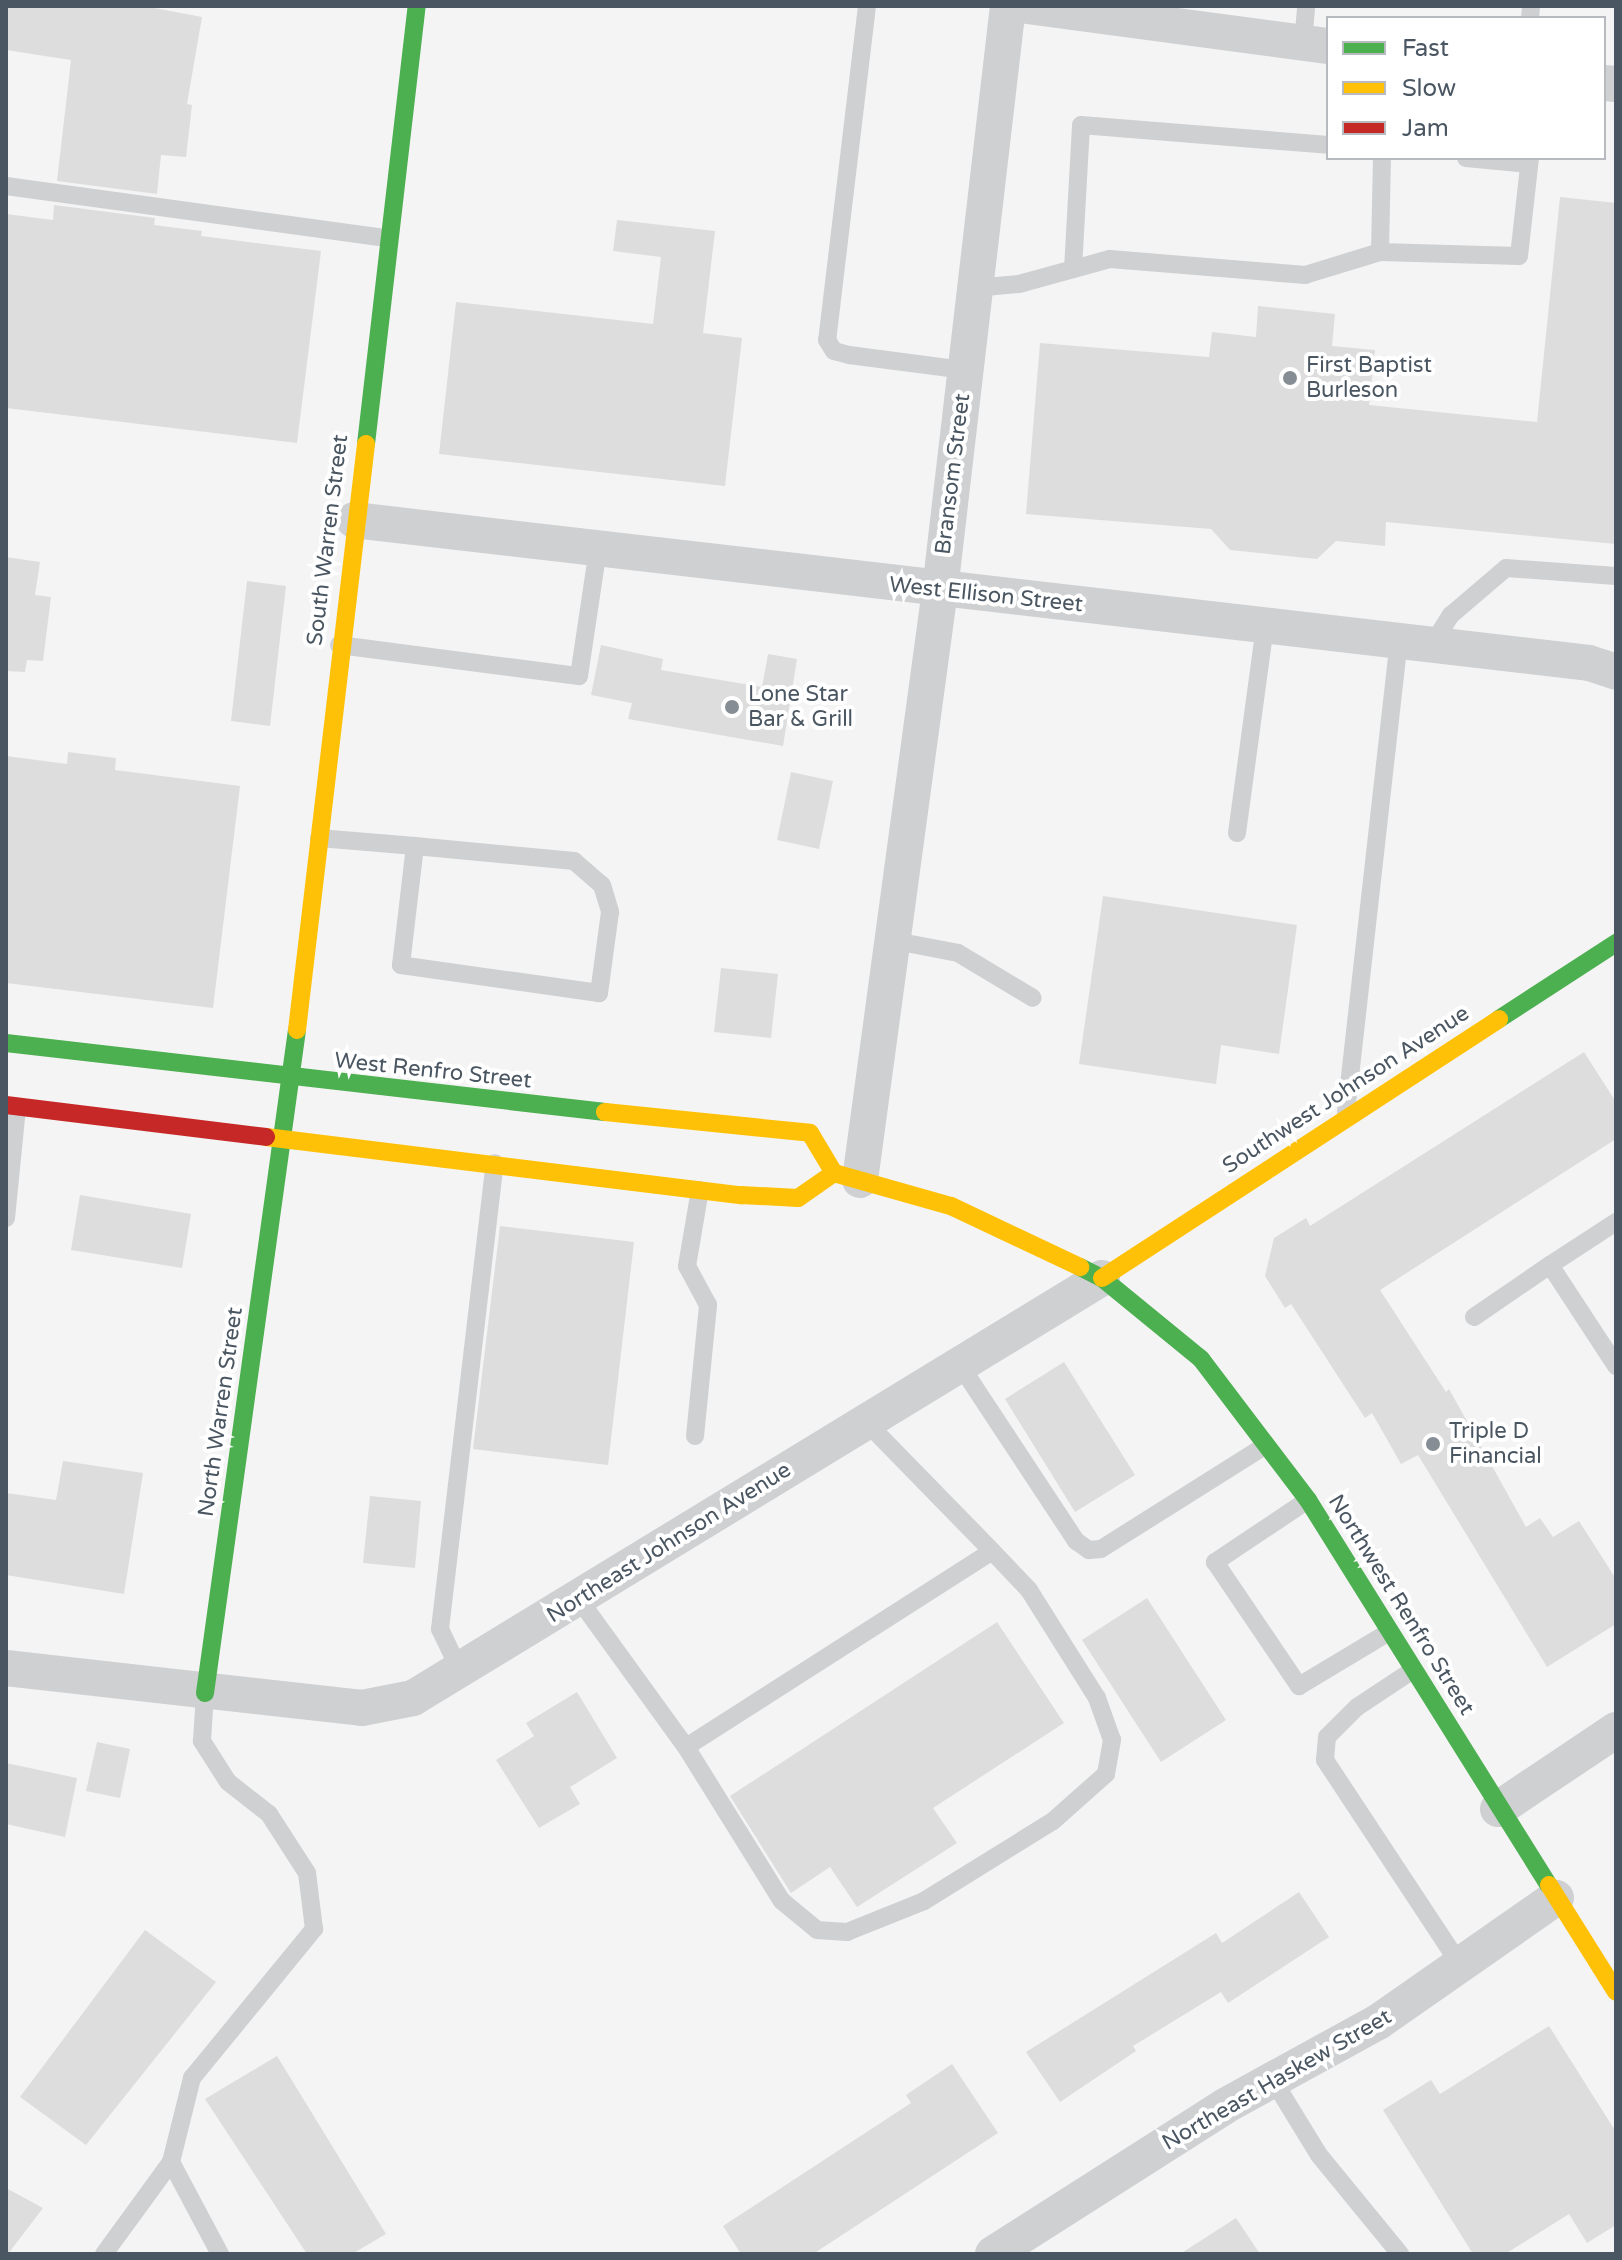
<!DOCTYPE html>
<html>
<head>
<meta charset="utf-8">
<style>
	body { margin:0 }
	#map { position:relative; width:1622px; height:2260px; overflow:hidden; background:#f4f4f4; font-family:"Varela Round",sans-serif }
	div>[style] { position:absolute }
	.building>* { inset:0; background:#ddddde }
	.lane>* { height:18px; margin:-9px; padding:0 9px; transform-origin:9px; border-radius:9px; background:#ced0d2 }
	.street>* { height:36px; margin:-18px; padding:0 18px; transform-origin:18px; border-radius:18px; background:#ced0d2 }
	.fast>* { height:18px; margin:-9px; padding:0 9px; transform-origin:9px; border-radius:9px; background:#4caf50 }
	.slow>* { height:18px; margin:-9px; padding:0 9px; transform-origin:9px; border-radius:9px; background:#ffc107 }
	.jam>* { height:18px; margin:-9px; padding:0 9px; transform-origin:9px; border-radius:9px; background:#c62828 }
	.dots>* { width:22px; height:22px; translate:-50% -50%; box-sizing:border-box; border:4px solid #fff; border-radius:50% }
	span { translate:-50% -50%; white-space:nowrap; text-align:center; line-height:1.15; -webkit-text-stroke:8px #fff; paint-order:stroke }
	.poi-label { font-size:22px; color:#4a5661 }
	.left { translate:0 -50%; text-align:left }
	.street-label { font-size:22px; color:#4a5661 }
	.frame { position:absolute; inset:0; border:8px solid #4a5661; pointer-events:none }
	.legend { position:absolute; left:1326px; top:16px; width:280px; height:144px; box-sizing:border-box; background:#fff; border:2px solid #b7bbc0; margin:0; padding:10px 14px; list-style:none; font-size:24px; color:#4a5661 }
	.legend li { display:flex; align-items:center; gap:16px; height:40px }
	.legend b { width:40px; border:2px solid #b7bbc0 }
</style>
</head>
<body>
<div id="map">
	<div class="building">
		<div style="clip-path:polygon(6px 6px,144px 6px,202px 17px,187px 104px,192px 105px,186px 157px,161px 155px,157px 194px,57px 181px,71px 60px,6px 50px)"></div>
		<div style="clip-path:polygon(1560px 197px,1616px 203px,1616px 544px,1386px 522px,1385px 546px,1336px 541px,1317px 559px,1230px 550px,1211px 529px,1026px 514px,1040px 343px,1209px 357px,1212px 332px,1256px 337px,1258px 306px,1335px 314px,1332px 346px,1375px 350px,1369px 405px,1537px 422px)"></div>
		<div style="clip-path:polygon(54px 205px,155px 218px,154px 225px,202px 231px,201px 236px,321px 251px,297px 443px,6px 408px,6px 214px,53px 220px)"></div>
		<div style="clip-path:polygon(617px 220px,715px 231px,703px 333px,742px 338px,725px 486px,439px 454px,456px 302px,653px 324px,661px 257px,613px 251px)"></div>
		<div style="clip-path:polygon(6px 557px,40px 562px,35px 595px,51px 597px,43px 661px,27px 660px,25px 672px,6px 671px)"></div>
		<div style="clip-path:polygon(247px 581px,286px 586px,270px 726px,231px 721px)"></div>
		<div style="clip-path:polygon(601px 645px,663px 659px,661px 670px,762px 687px,768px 654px,797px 659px,783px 746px,628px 719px,632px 703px,591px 695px)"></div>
		<div style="clip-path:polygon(68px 752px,116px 758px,115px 770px,240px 786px,213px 1008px,6px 983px,6px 756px,67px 764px)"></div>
		<div style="clip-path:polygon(791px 772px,833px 781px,819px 849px,777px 840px)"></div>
		<div style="clip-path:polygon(1103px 896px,1297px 925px,1279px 1054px,1221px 1045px,1216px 1084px,1079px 1064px)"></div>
		<div style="clip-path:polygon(721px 968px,778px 974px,771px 1038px,714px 1032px)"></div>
		<div style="clip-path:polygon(1584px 1052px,1616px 1102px,1616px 1139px,1380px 1290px,1446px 1392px,1449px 1389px,1526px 1527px,1540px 1518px,1553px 1537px,1579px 1521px,1616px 1579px,1616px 1624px,1547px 1667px,1418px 1455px,1401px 1464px,1372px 1413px,1365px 1418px,1291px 1304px,1285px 1308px,1265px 1276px,1274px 1238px,1306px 1218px,1310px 1226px)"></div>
		<div style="clip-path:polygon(80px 1195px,191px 1214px,182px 1268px,71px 1250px)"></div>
		<div style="clip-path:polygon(500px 1226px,634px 1242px,608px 1465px,473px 1449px)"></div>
		<div style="clip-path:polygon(1064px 1362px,1135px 1475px,1075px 1512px,1005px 1399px)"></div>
		<div style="clip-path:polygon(63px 1461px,143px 1473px,124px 1594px,6px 1575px,6px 1493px,56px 1500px)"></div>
		<div style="clip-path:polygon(370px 1496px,421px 1501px,415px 1568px,363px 1563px)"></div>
		<div style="clip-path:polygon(1147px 1598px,1226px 1720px,1161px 1762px,1082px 1640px)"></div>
		<div style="clip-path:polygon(997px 1622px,1064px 1723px,933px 1808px,957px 1843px,857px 1907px,830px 1867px,791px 1893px,730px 1796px)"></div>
		<div style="clip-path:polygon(577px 1692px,617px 1758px,570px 1787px,580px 1804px,539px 1828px,496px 1760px,534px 1736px,526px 1723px)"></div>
		<div style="clip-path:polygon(97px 1742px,130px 1749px,120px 1798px,86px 1791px)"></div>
		<div style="clip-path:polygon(6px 1763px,77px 1778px,65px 1837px,6px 1824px)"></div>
		<div style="clip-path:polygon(1299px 1892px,1329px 1937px,1228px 2003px,1221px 1992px,1133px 2046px,1136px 2051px,1060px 2102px,1026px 2052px,1216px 1933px,1222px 1943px)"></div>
		<div style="clip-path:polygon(145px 1930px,216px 1982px,86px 2145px,20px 2097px)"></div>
		<div style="clip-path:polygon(1549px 2026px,1616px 2132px,1616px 2225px,1587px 2243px,1569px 2214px,1505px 2254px,1473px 2254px,1383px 2110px,1431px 2080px,1440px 2094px)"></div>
		<div style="clip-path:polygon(277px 2056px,386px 2234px,352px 2254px,307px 2254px,205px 2099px)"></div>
		<div style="clip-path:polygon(952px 2064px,998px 2133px,813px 2254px,741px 2254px,723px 2226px,911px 2103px,906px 2095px)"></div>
		<div style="clip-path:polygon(6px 2188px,43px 2208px,8px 2254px,6px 2254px)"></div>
		<div style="clip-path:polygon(1236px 2218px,1260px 2254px,1180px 2254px)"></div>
	</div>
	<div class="lane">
		<div style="left:867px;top:6px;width:336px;rotate:96.8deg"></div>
		<div style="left:827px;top:340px;width:13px;rotate:58deg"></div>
		<div style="left:834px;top:351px;width:16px;rotate:15deg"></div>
		<div style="left:849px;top:355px;width:117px;rotate:7.4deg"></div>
		<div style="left:1530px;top:18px;width:12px;rotate:-85deg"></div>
		<div style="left:1303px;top:43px;width:37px;rotate:-85deg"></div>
		<div style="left:1466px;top:158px;width:63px;rotate:5.4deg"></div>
		<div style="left:6px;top:186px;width:386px;rotate:7.8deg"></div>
		<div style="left:1380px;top:252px;width:94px;rotate:-88.8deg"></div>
		<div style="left:1073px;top:269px;width:144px;rotate:-86.8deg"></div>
		<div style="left:1081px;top:125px;width:248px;rotate:4.6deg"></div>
		<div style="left:975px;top:288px;width:44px;rotate:-5.2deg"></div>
		<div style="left:1019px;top:284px;width:94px;rotate:-15.4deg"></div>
		<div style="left:1110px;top:259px;width:196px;rotate:4.7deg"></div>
		<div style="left:1305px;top:275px;width:78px;rotate:-17deg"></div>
		<div style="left:1380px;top:252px;width:139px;rotate:1.6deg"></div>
		<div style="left:1519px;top:256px;width:99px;rotate:-83.6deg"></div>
		<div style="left:339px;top:645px;width:242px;rotate:7.4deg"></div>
		<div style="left:579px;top:676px;width:128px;rotate:-81.5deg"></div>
		<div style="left:1432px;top:645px;width:36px;rotate:-58deg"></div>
		<div style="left:1451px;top:615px;width:72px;rotate:-40.5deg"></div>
		<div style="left:1506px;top:568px;width:110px;rotate:4.2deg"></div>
		<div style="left:1237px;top:833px;width:209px;rotate:-82.3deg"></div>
		<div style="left:319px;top:838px;width:96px;rotate:4.8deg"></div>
		<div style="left:415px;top:846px;width:160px;rotate:5.4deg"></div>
		<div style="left:574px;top:861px;width:37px;rotate:41deg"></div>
		<div style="left:602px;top:885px;width:28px;rotate:73deg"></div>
		<div style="left:610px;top:912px;width:82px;rotate:97.7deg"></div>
		<div style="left:599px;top:993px;width:200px;rotate:-172deg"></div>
		<div style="left:401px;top:965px;width:120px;rotate:-83.3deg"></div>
		<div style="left:890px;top:940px;width:69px;rotate:10.8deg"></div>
		<div style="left:958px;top:953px;width:87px;rotate:31deg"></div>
		<div style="left:1346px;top:1112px;width:474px;rotate:-83.6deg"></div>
		<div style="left:6px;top:1218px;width:112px;rotate:-84.3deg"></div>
		<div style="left:1616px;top:1222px;width:79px;rotate:146.9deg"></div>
		<div style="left:1550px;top:1265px;width:121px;rotate:56.8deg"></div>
		<div style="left:1474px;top:1317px;width:92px;rotate:-34.4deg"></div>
		<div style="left:960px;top:1365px;width:211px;rotate:56.6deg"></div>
		<div style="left:1076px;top:1541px;width:16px;rotate:35deg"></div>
		<div style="left:1089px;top:1550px;width:12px;rotate:-5deg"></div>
		<div style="left:1101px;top:1549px;width:195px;rotate:-32.2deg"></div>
		<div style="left:695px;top:1436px;width:132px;rotate:-84.3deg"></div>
		<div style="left:708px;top:1305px;width:44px;rotate:-118.3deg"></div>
		<div style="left:687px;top:1266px;width:77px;rotate:-80.3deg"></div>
		<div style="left:1308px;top:1500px;width:112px;rotate:146.3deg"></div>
		<div style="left:1215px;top:1562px;width:150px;rotate:55.9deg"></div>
		<div style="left:1299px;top:1686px;width:105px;rotate:-31deg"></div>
		<div style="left:578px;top:1598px;width:184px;rotate:54.1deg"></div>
		<div style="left:686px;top:1747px;width:363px;rotate:-32.6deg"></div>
		<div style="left:992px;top:1551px;width:180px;rotate:-134.3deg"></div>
		<div style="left:1413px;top:1670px;width:67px;rotate:146.5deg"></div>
		<div style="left:1357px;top:1707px;width:42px;rotate:135deg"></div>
		<div style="left:1327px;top:1737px;width:23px;rotate:95deg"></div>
		<div style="left:1325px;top:1760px;width:245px;rotate:56.6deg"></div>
		<div style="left:461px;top:1673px;width:49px;rotate:-115.5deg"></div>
		<div style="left:440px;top:1629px;width:469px;rotate:-83.3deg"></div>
		<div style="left:686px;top:1747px;width:181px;rotate:58.1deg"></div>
		<div style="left:782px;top:1901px;width:45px;rotate:39.6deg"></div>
		<div style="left:817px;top:1930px;width:30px;rotate:4deg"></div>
		<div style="left:847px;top:1932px;width:83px;rotate:-21.9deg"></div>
		<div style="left:924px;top:1901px;width:152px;rotate:-31.8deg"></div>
		<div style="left:1053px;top:1821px;width:71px;rotate:-41.6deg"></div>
		<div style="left:1106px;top:1774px;width:35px;rotate:-80deg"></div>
		<div style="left:1112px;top:1740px;width:45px;rotate:-109.7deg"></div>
		<div style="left:1097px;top:1698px;width:128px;rotate:-122.2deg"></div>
		<div style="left:1029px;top:1590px;width:54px;rotate:-133.5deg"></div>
		<div style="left:1273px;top:2080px;width:88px;rotate:58.5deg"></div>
		<div style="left:1319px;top:2155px;width:128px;rotate:50.7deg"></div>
		<div style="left:171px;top:2162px;width:104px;rotate:62deg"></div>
		<div style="left:104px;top:2254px;width:114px;rotate:-53.9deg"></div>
		<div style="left:171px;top:2162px;width:87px;rotate:-76deg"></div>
		<div style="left:192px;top:2078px;width:193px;rotate:-50.7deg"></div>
		<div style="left:314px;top:1929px;width:56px;rotate:-97.1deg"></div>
		<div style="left:307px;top:1873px;width:70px;rotate:-122.8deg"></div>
		<div style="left:269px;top:1814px;width:52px;rotate:-142deg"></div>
		<div style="left:228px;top:1782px;width:49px;rotate:-122.4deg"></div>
		<div style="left:202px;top:1741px;width:48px;rotate:-86.4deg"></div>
	</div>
	<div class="street">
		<div style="left:1027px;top:6px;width:304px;rotate:7.6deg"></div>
		<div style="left:1604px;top:83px;width:12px;rotate:5deg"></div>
		<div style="left:354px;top:520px;width:1243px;rotate:6.6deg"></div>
		<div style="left:1589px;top:663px;width:28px;rotate:18deg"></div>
		<div style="left:860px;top:1180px;width:595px;rotate:-82.28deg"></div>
		<div style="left:940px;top:590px;width:588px;rotate:-83.36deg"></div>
		<div style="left:6px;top:1668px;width:358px;rotate:6.4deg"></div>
		<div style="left:362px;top:1708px;width:52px;rotate:-11.1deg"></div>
		<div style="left:413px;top:1698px;width:807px;rotate:-31.37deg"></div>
		<div style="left:1498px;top:1809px;width:142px;rotate:-33.8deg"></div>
		<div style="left:993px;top:2254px;width:275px;rotate:-32.5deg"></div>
		<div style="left:1225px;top:2106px;width:175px;rotate:-28.8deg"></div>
		<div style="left:1378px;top:2022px;width:217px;rotate:-34.9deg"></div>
	</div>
	<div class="fast">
		<div style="left:366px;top:444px;width:441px;rotate:-83.4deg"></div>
		<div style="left:1499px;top:1019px;width:140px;rotate:-33deg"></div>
		<div style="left:6px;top:1043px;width:603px;rotate:6.57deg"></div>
		<div style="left:1080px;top:1267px;width:25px;rotate:27deg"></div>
		<div style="left:1102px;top:1278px;width:128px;rotate:39.3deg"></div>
		<div style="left:1201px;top:1359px;width:177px;rotate:52.8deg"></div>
		<div style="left:1308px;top:1500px;width:454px;rotate:58deg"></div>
		<div style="left:205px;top:1693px;width:669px;rotate:-82.1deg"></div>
	</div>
	<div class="slow">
		<div style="left:297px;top:1030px;width:590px;rotate:-83.28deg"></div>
		<div style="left:605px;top:1112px;width:206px;rotate:5.8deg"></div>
		<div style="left:810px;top:1133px;width:47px;rotate:59deg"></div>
		<div style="left:834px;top:1173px;width:122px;rotate:15.8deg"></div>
		<div style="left:951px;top:1206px;width:143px;rotate:25.3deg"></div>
		<div style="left:266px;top:1137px;width:479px;rotate:7deg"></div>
		<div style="left:741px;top:1195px;width:57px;rotate:3deg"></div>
		<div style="left:798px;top:1198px;width:44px;rotate:-34.8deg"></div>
		<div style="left:1102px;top:1278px;width:474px;rotate:-33.1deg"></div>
		<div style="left:1549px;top:1885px;width:126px;rotate:57.9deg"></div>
	</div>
	<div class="jam">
		<div style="left:6px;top:1105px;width:262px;rotate:7deg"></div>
	</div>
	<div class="dots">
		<div style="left:1290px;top:378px;background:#868d94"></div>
		<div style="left:732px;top:707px;background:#868d94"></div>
		<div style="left:1433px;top:1444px;background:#868d94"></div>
	</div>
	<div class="poi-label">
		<span class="left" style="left:1306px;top:378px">First Baptist<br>Burleson</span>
		<span class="left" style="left:748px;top:707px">Lone Star<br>Bar &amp; Grill</span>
		<span class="left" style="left:1449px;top:1444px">Triple D<br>Financial</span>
	</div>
	<div class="street-label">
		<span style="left:953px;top:474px;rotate:-83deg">Bransom Street</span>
		<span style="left:328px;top:540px;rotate:-83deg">South Warren Street</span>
		<span style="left:986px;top:595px;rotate:6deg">West Ellison Street</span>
		<span style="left:433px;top:1071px;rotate:6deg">West Renfro Street</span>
		<span style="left:1346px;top:1090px;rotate:-33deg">Southwest Johnson Avenue</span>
		<span style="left:221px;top:1412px;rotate:-82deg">North Warren Street</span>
		<span style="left:669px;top:1543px;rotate:-32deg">Northeast Johnson Avenue</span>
		<span style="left:1401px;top:1605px;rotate:58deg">Northwest Renfro Street</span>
		<span style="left:1277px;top:2080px;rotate:-30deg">Northeast Haskew Street</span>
	</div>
	<div class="frame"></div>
	<ul class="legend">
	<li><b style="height:10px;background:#4caf50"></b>Fast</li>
	<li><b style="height:10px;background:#ffc107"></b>Slow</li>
	<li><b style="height:10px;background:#c62828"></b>Jam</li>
	</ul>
</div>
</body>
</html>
